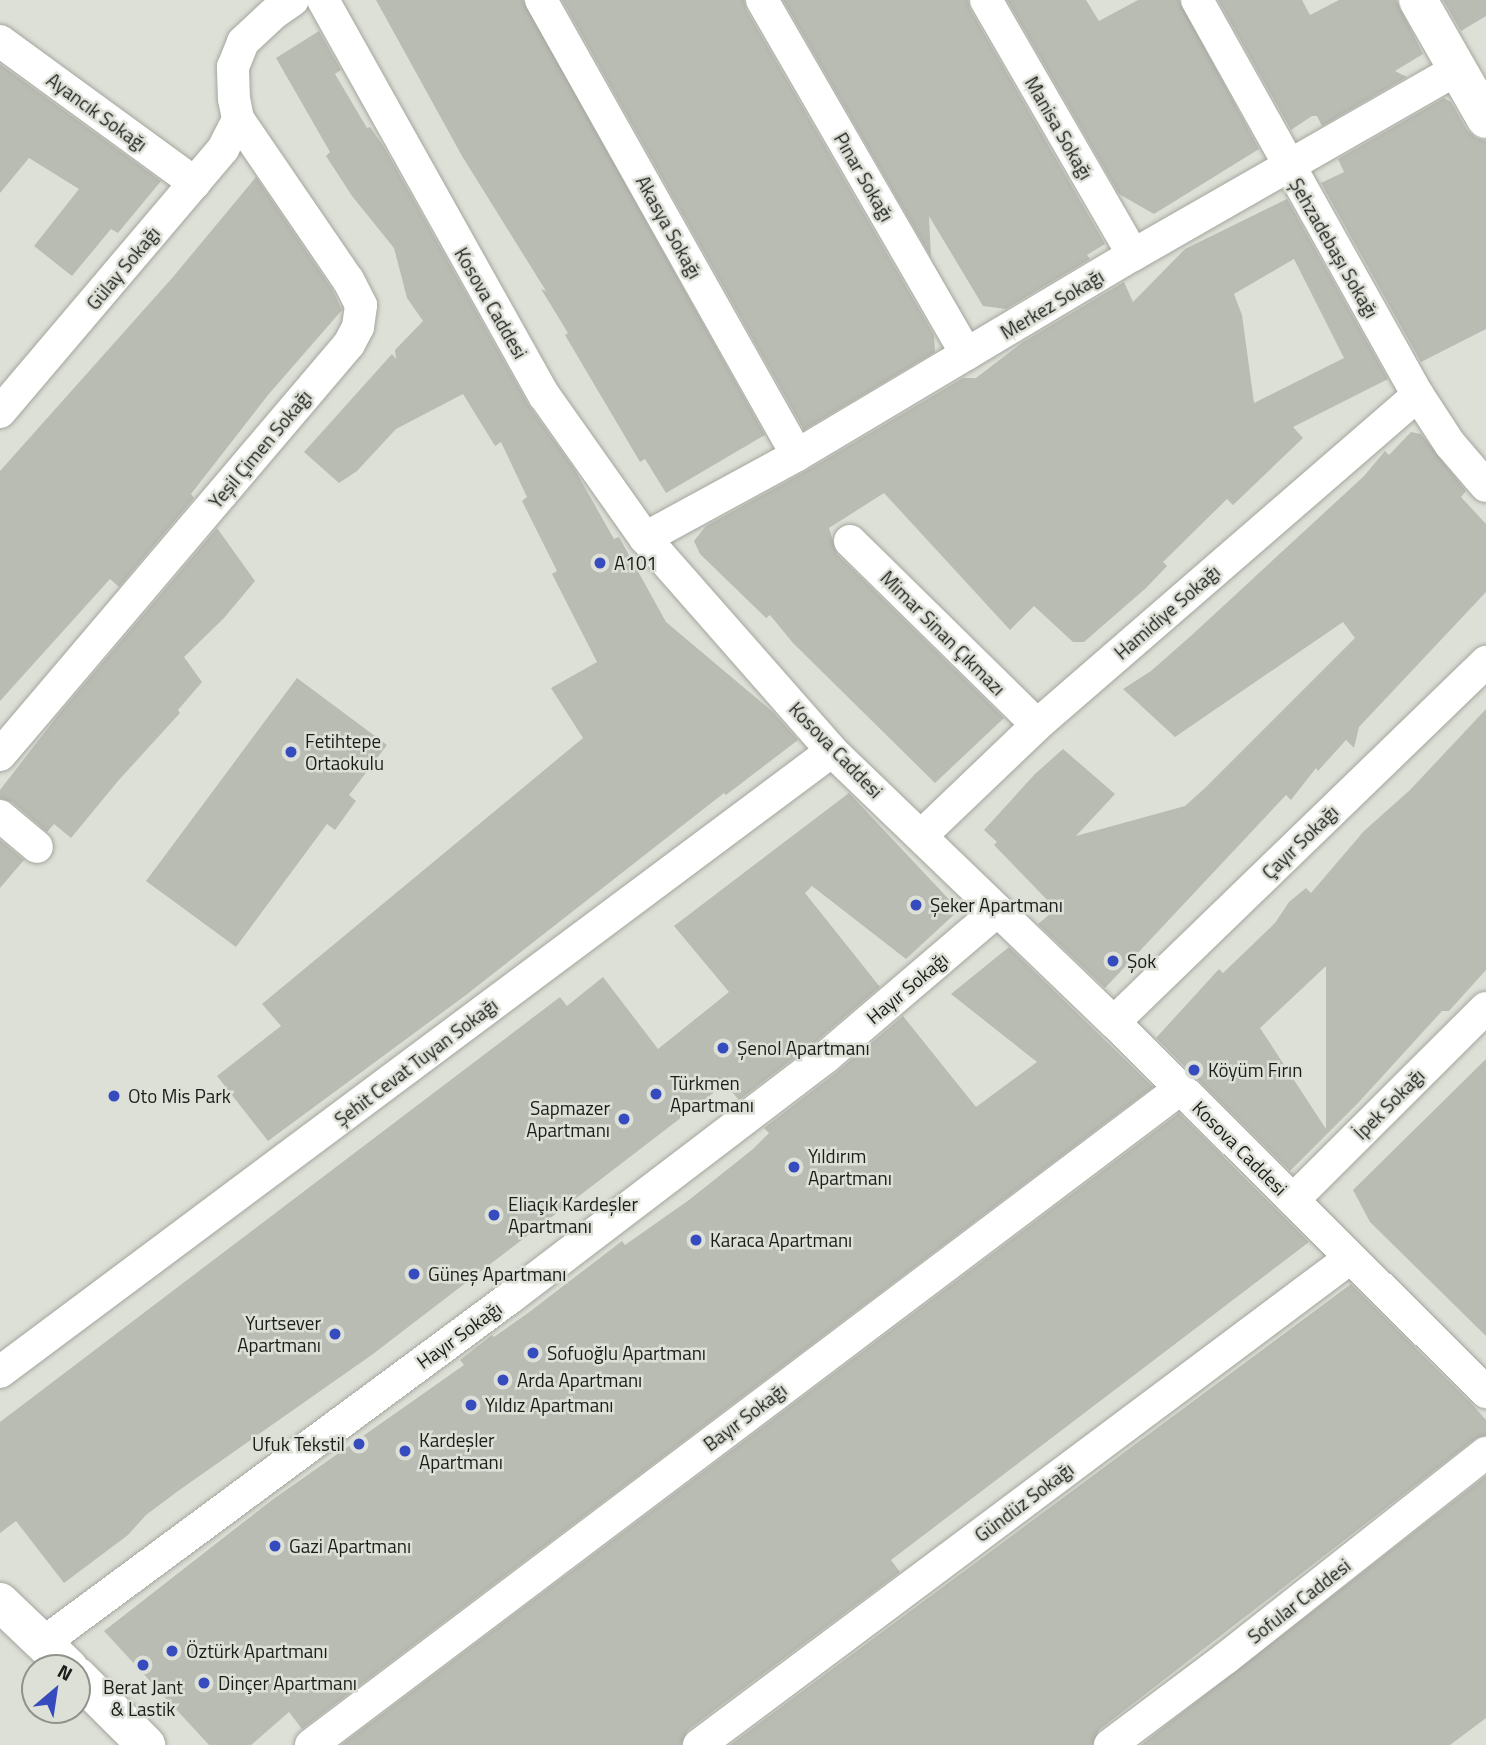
<!DOCTYPE html>
<html>
<head>
<meta charset="utf-8">
<style>
	body { margin:0 }
	#map { position:relative; width:1486px; height:1745px; overflow:hidden; background:#dde0d7; font-family:"Titillium Web",sans-serif }
	div>[style] { position:absolute }
	.building>* { inset:0; background:#b9bcb3 }
	.roads { filter:drop-shadow(0 0 2px #a4a69e) drop-shadow(0 0 2px #a4a69e) }
	.minor>* { height:32px; margin:-16px; padding:0 16px; transform-origin:16px; border-radius:16px; background:#fff }
	.tertiary>* { height:38px; margin:-19px; padding:0 19px; transform-origin:19px; border-radius:19px; background:#fff }
	.secondary>* { height:38px; margin:-19px; padding:0 19px; transform-origin:19px; border-radius:19px; background:#fff }
	.dots>* { width:19px; height:19px; translate:-50% -50%; box-sizing:border-box; border:4px solid #dde0d7; border-radius:50% }
	span { translate:-50% -50%; white-space:nowrap; text-align:center; line-height:1.15; -webkit-text-stroke:5px #dde0d7; paint-order:stroke }
	.street-label { font-size:19px; color:#1c1d1a }
	.poi-label { font-size:19px; color:#1c1d1a }
	.left { translate:0 -50%; text-align:left }
	.right { translate:-100% -50%; text-align:right }
	.north { position:absolute; left:21px; top:1654px; width:70px; height:70px; box-sizing:border-box; background:#dde0d7; border:2px solid #90928b; border-radius:50%; rotate:29deg; font-size:19px; font-weight:700; line-height:28px; text-align:center; color:#1c1d1a }
	.north::after { content:''; display:block; margin:auto; width:24px; height:32px; background:#364cbe; clip-path:polygon(50% 0,100% 100%,50% 72%,0 100%) }
</style>
</head>
<body>
<div id="map">
	<div class="building">
		<div style="clip-path:polygon(376px 0,523px 0,765px 435px,666px 493px,645px 459px,640px 462px,565px 335px,568px 333px,541px 289px,546px 291px,462px 156px)"></div>
		<div style="clip-path:polygon(562px 0,744px 0,746px 9px,934px 335px,935px 352px,804px 430px)"></div>
		<div style="clip-path:polygon(783px 0,968px 0,970px 9px,1105px 244px,1087px 255px,1090px 259px,1006px 309px,983px 306px,929px 216px,931px 257px)"></div>
		<div style="clip-path:polygon(1007px 0,1086px 0,1099px 21px,1138px 0,1179px 0,1259px 149px,1154px 214px,1119px 194px)"></div>
		<div style="clip-path:polygon(1218px 0,1302px 0,1310px 15px,1339px 0,1396px 0,1423px 54px,1395px 71px,1407px 77px,1322px 126px,1317px 116px,1312px 116px,1291px 130px)"></div>
		<div style="clip-path:polygon(1443px 0,1486px 0,1486px 16px,1461px 31px)"></div>
		<div style="clip-path:polygon(319px 31px,341px 70px,335px 74px,367px 128px,370px 127px,384px 147px,528px 404px,575px 470px,614px 539px,619px 537px,666px 622px,773px 712px,798px 740px,726px 795px,724px 793px,466px 995px,268px 1141px,217px 1076px,281px 1026px,262px 1004px,583px 738px,551px 688px,597px 662px,552px 574px,557px 571px,522px 501px,527px 497px,501px 442px,495px 446px,463px 394px,396px 429px,357px 471px,339px 483px,304px 452px,392px 354px,396px 359px,395px 350px,423px 321px,407px 298px,394px 248px,352px 196px,326px 156px,330px 152px,276px 58px)"></div>
		<div style="clip-path:polygon(0 64px,161px 181px,118px 233px,111px 229px,72px 276px,34px 246px,79px 189px,29px 158px,0 193px)"></div>
		<div style="clip-path:polygon(1444px 98px,1451px 102px,1467px 130px,1476px 138px,1486px 141px,1486px 329px,1421px 362px,1321px 183px,1344px 172px,1338px 159px)"></div>
		<div style="clip-path:polygon(256px 177px,332px 289px,342px 310px,268px 395px,191px 494px,194px 498px,119px 587px,110px 579px,0 701px,0 471px,173px 277px)"></div>
		<div style="clip-path:polygon(evenodd,1287px 199px,1388px 379px,1293px 427px,1303px 438px,1233px 505px,1227px 499px,1163px 562px,1167px 566px,1146px 588px,1084px 642px,1073px 642px,1034px 606px,1010px 630px,884px 493px,829px 528px,837px 554px,1004px 718px,935px 783px,793px 643px,770px 615px,766px 618px,700px 554px,694px 541px,706px 526px,806px 471px,963px 378px,976px 378px,1023px 342px,1124px 282px,1133px 302px,1185px 249px,1287px 199px,1294px 259px,1344px 358px,1254px 403px,1242px 315px,1234px 294px,1294px 259px)"></div>
		<div style="clip-path:polygon(1411px 432px,1421px 434px,1466px 491px,1461px 497px,1486px 524px,1486px 592px,1359px 727px,1354px 748px,1346px 740px,1318px 771px,1316px 768px,1291px 800px,1286px 795px,1105px 988px,1038px 924px,1056px 909px,994px 845px,997px 842px,984px 830px,1035px 774px,1063px 749px,1115px 794px,1076px 836px,1185px 806px,1205px 788px,1355px 638px,1343px 622px,1175px 737px,1123px 689px,1151px 671px,1193px 634px,1364px 476px,1385px 451px,1389px 455px)"></div>
		<div style="clip-path:polygon(217px 528px,255px 581px,224px 618px,184px 657px,202px 682px,178px 710px,180px 713px,118px 781px,71px 838px,54px 824px,47px 832px,12px 802px,0 798px,0 790px,58px 715px)"></div>
		<div style="clip-path:polygon(297px 678px,387px 745px,349px 795px,356px 801px,335px 830px,327px 824px,236px 947px,146px 881px)"></div>
		<div style="clip-path:polygon(evenodd,1486px 709px,1486px 970px,1449px 1011px,1442px 1011px,1359px 1102px,1290px 1171px,1156px 1038px,1219px 969px,1223px 973px,1275px 923px,1289px 902px,1306px 888px,1311px 893px,1364px 831px,1410px 790px,1486px 709px,1326px 966px,1326px 1129px,1260px 1028px,1326px 966px)"></div>
		<div style="clip-path:polygon(849px 793px,959px 910px,906px 959px,812px 886px,805px 893px,880px 987px,814px 1043px,739px 1100px,725px 1084px,373px 1354px,178px 1491px,146px 1515px,128px 1535px,64px 1583px,16px 1521px,0 1533px,0 1422px,560px 997px,567px 1006px,603px 977px,658px 1049px,729px 992px,674px 926px)"></div>
		<div style="clip-path:polygon(0 840px,24px 860px,0 888px)"></div>
		<div style="clip-path:polygon(1009px 947px,1153px 1087px,302px 1729px,289px 1712px,251px 1745px,209px 1745px,104px 1631px,272px 1500px,464px 1365px,460px 1360px,492px 1335px,494px 1337px,528px 1313px,622px 1241px,625px 1245px,689px 1200px,753px 1149px,769px 1133px,764px 1128px,837px 1072px,903px 1016px,976px 1107px,1037px 1062px,951px 994px)"></div>
		<div style="clip-path:polygon(1486px 1059px,1486px 1336px,1370px 1222px,1353px 1190px)"></div>
		<div style="clip-path:polygon(1179px 1113px,1309px 1242px,891px 1560px,900px 1572px,688px 1730px,681px 1745px,341px 1745px)"></div>
		<div style="clip-path:polygon(1351px 1284px,1471px 1403px,1486px 1420px,1486px 1435px,1475px 1439px,1099px 1730px,1092px 1745px,730px 1745px)"></div>
		<div style="clip-path:polygon(1486px 1476px,1486px 1718px,1450px 1745px,1141px 1745px)"></div>
	</div>
	<div class="roads">
		<div class="minor">
			<div style="left:323px;top:0;width:453px;rotate:60.8deg"></div>
			<div style="left:544px;top:395px;width:175px;rotate:54.8deg"></div>
			<div style="left:645px;top:538px;width:283px;rotate:48.7deg"></div>
			<div style="left:832px;top:751px;width:391px;rotate:43.9deg"></div>
			<div style="left:1114px;top:1022px;width:525px;rotate:44.85deg"></div>
			<div style="left:541px;top:0;width:522px;rotate:60.64deg"></div>
			<div style="left:762px;top:0;width:409px;rotate:60deg"></div>
			<div style="left:986px;top:0;width:294px;rotate:60deg"></div>
			<div style="left:1197px;top:0;width:453px;rotate:60.8deg"></div>
			<div style="left:1418px;top:395px;width:59px;rotate:56.9deg"></div>
			<div style="left:1450px;top:444px;width:55px;rotate:49.4deg"></div>
			<div style="left:0;top:41px;width:241px;rotate:36.1deg"></div>
			<div style="left:0;top:412px;width:345px;rotate:-49.7deg"></div>
			<div style="left:223px;top:149px;width:34px;rotate:-63deg"></div>
			<div style="left:645px;top:538px;width:173px;rotate:-28.6deg"></div>
			<div style="left:797px;top:455px;width:391px;rotate:-30.8deg"></div>
			<div style="left:1133px;top:255px;width:374px;rotate:-29.8deg"></div>
			<div style="left:850px;top:541px;width:262px;rotate:44.5deg"></div>
			<div style="left:0;top:755px;width:539px;rotate:-49.66deg"></div>
			<div style="left:349px;top:344px;width:19px;rotate:-62deg"></div>
			<div style="left:358px;top:327px;width:22px;rotate:-82deg"></div>
			<div style="left:361px;top:305px;width:28px;rotate:-117deg"></div>
			<div style="left:348px;top:280px;width:195px;rotate:-124.3deg"></div>
			<div style="left:238px;top:119px;width:20px;rotate:-101deg"></div>
			<div style="left:234px;top:99px;width:32px;rotate:-92deg"></div>
			<div style="left:233px;top:67px;width:27px;rotate:-68deg"></div>
			<div style="left:243px;top:42px;width:41px;rotate:-43deg"></div>
			<div style="left:273px;top:14px;width:24px;rotate:-35deg"></div>
			<div style="left:0;top:816px;width:48px;rotate:40deg"></div>
			<div style="left:922px;top:835px;width:159px;rotate:-43.7deg"></div>
			<div style="left:1037px;top:725px;width:504px;rotate:-40.9deg"></div>
			<div style="left:1114px;top:1022px;width:518px;rotate:-44.06deg"></div>
			<div style="left:1293px;top:1200px;width:272px;rotate:-44.9deg"></div>
			<div style="left:0;top:1372px;width:1038px;rotate:-36.74deg"></div>
			<div style="left:43px;top:1643px;width:582px;rotate:-36.48deg"></div>
			<div style="left:511px;top:1297px;width:396px;rotate:-37.3deg"></div>
			<div style="left:826px;top:1057px;width:225px;rotate:-40.5deg"></div>
			<div style="left:311px;top:1745px;width:1089px;rotate:-37.05deg"></div>
			<div style="left:699px;top:1745px;width:812px;rotate:-36.79deg"></div>
			<div style="left:1110px;top:1745px;width:145px;rotate:-36.9deg"></div>
			<div style="left:1226px;top:1658px;width:331px;rotate:-38.3deg"></div>
		</div>
		<div class="tertiary">
			<div style="left:1418px;top:0;width:137px;rotate:60.3deg"></div>
		</div>
		<div class="secondary">
			<div style="left:0;top:1602px;width:95px;rotate:43.7deg"></div>
			<div style="left:77px;top:1676px;width:98px;rotate:45deg"></div>
		</div>
	</div>
	<div class="dots">
		<div style="left:600px;top:563px;background:#364cbe"></div>
		<div style="left:291px;top:752px;background:#364cbe"></div>
		<div style="left:916px;top:905px;background:#364cbe"></div>
		<div style="left:1113px;top:961px;background:#364cbe"></div>
		<div style="left:723px;top:1048px;background:#364cbe"></div>
		<div style="left:1194px;top:1070px;background:#364cbe"></div>
		<div style="left:656px;top:1094px;background:#364cbe"></div>
		<div style="left:114px;top:1096px;background:#364cbe"></div>
		<div style="left:624px;top:1119px;background:#364cbe"></div>
		<div style="left:794px;top:1167px;background:#364cbe"></div>
		<div style="left:494px;top:1215px;background:#364cbe"></div>
		<div style="left:696px;top:1240px;background:#364cbe"></div>
		<div style="left:414px;top:1274px;background:#364cbe"></div>
		<div style="left:335px;top:1334px;background:#364cbe"></div>
		<div style="left:533px;top:1353px;background:#364cbe"></div>
		<div style="left:503px;top:1380px;background:#364cbe"></div>
		<div style="left:471px;top:1405px;background:#364cbe"></div>
		<div style="left:359px;top:1444px;background:#364cbe"></div>
		<div style="left:405px;top:1451px;background:#364cbe"></div>
		<div style="left:275px;top:1546px;background:#364cbe"></div>
		<div style="left:172px;top:1651px;background:#364cbe"></div>
		<div style="left:143px;top:1665px;background:#364cbe"></div>
		<div style="left:204px;top:1683px;background:#364cbe"></div>
	</div>
	<div class="street-label">
		<span style="left:97px;top:112px;rotate:36deg">Ayancık Sokağı</span>
		<span style="left:1059px;top:128px;rotate:60deg">Manisa Sokağı</span>
		<span style="left:864px;top:177px;rotate:60deg">Pınar Sokağı</span>
		<span style="left:669px;top:227px;rotate:61deg">Akasya Sokağı</span>
		<span style="left:1334px;top:248px;rotate:60deg">Şehzadebaşı Sokağı</span>
		<span style="left:123px;top:268px;rotate:-50deg">Gülay Sokağı</span>
		<span style="left:491px;top:303px;rotate:60deg">Kosova Caddesi</span>
		<span style="left:1052px;top:304px;rotate:-31deg">Merkez Sokağı</span>
		<span style="left:260px;top:449px;rotate:-50deg">Yeşil Çimen Sokağı</span>
		<span style="left:1167px;top:612px;rotate:-41deg">Hamidiye Sokağı</span>
		<span style="left:943px;top:633px;rotate:45deg">Mimar Sinan Çıkmazı</span>
		<span style="left:836px;top:750px;rotate:46deg">Kosova Caddesi</span>
		<span style="left:1300px;top:842px;rotate:-44deg">Çayır Sokağı</span>
		<span style="left:907px;top:988px;rotate:-40deg">Hayır Sokağı</span>
		<span style="left:416px;top:1062px;rotate:-37deg">Şehit Cevat Tuyan Sokağı</span>
		<span style="left:1389px;top:1104px;rotate:-45deg">İpek Sokağı</span>
		<span style="left:1240px;top:1148px;rotate:45deg">Kosova Caddesi</span>
		<span style="left:459px;top:1335px;rotate:-36deg">Hayır Sokağı</span>
		<span style="left:745px;top:1417px;rotate:-37deg">Bayır Sokağı</span>
		<span style="left:1024px;top:1502px;rotate:-37deg">Gündüz Sokağı</span>
		<span style="left:1299px;top:1601px;rotate:-38deg">Sofular Caddesi</span>
	</div>
	<div class="poi-label">
		<span class="left" style="left:614px;top:563px">A101</span>
		<span class="left" style="left:305px;top:752px">Fetihtepe<br>Ortaokulu</span>
		<span class="left" style="left:930px;top:905px">Şeker Apartmanı</span>
		<span class="left" style="left:1127px;top:961px">Şok</span>
		<span class="left" style="left:737px;top:1048px">Şenol Apartmanı</span>
		<span class="left" style="left:1208px;top:1070px">Köyüm Fırın</span>
		<span class="left" style="left:670px;top:1094px">Türkmen<br>Apartmanı</span>
		<span class="left" style="left:128px;top:1096px">Oto Mis Park</span>
		<span class="right" style="left:610px;top:1119px">Sapmazer<br>Apartmanı</span>
		<span class="left" style="left:808px;top:1167px">Yıldırım<br>Apartmanı</span>
		<span class="left" style="left:508px;top:1215px">Eliaçık Kardeşler<br>Apartmanı</span>
		<span class="left" style="left:710px;top:1240px">Karaca Apartmanı</span>
		<span class="left" style="left:428px;top:1274px">Güneş Apartmanı</span>
		<span class="right" style="left:321px;top:1334px">Yurtsever<br>Apartmanı</span>
		<span class="left" style="left:547px;top:1353px">Sofuoğlu Apartmanı</span>
		<span class="left" style="left:517px;top:1380px">Arda Apartmanı</span>
		<span class="left" style="left:485px;top:1405px">Yıldız Apartmanı</span>
		<span class="left" style="left:419px;top:1451px">Kardeşler<br>Apartmanı</span>
		<span class="right" style="left:345px;top:1444px">Ufuk Tekstil</span>
		<span class="left" style="left:289px;top:1546px">Gazi Apartmanı</span>
		<span class="left" style="left:186px;top:1651px">Öztürk Apartmanı</span>
		<span class="left" style="left:218px;top:1683px">Dinçer Apartmanı</span>
		<span style="left:143px;top:1698px">Berat Jant<br>&amp; Lastik</span>
	</div>
	<div class="north">N</div>
</div>
</body>
</html>
